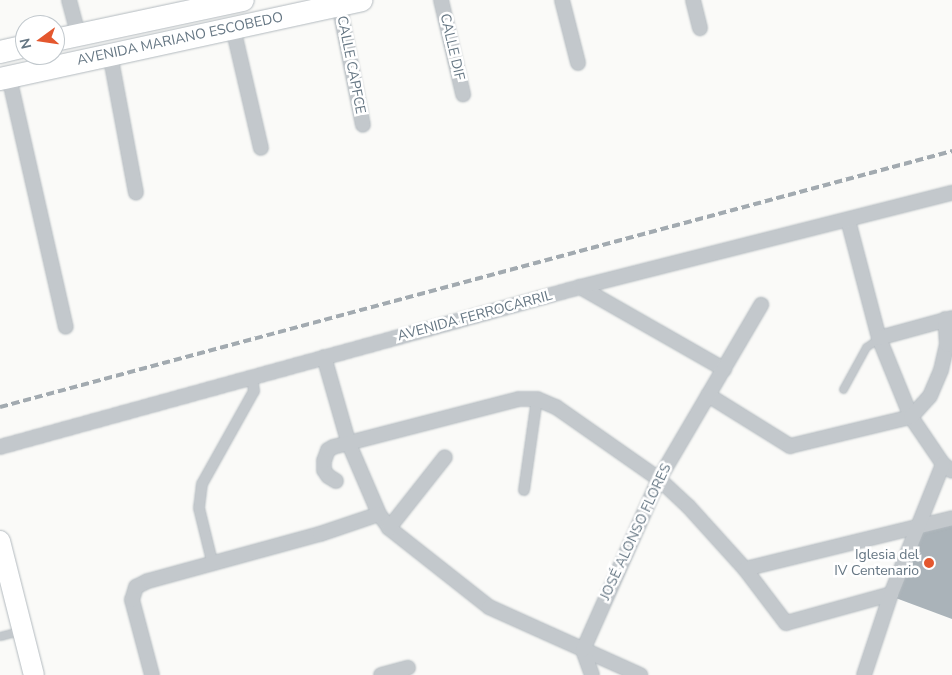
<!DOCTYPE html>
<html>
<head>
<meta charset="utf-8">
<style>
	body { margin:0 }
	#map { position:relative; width:952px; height:675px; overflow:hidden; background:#fafaf8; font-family:"Nunito Sans",sans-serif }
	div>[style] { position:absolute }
	.building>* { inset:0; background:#aab3b9 }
	.roads { filter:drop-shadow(0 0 1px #b3babf) drop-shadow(0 0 1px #b3babf) }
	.service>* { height:7px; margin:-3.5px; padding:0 3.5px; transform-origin:3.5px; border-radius:3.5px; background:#c3c8cc }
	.pedestrian>* { height:10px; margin:-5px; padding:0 5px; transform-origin:5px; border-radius:5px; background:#c3c8cc }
	.minor>* { height:14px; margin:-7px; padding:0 7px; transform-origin:7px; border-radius:7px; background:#c3c8cc }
	.secondary>* { height:20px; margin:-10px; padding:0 10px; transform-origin:10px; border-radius:10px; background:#fff }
	.primary>* { height:22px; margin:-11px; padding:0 11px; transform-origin:11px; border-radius:11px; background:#fff }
	.rail>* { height:4px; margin-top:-2px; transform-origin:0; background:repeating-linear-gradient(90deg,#a2aab0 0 8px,transparent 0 12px) }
	.dots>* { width:14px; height:14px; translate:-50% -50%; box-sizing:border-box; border:2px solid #fff; border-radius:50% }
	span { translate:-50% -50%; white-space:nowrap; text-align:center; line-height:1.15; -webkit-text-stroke:5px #fff; paint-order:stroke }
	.street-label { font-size:14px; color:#657683 }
	.poi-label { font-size:14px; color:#657683 }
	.right { translate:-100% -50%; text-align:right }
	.north { position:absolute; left:15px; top:15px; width:50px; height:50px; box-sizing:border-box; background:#fff; border:1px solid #c1c8cd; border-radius:50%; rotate:256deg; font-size:14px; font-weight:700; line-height:20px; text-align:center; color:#657683 }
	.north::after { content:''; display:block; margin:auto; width:18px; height:22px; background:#e4572e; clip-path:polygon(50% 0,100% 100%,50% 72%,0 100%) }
</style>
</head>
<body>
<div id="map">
	<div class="building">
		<div style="clip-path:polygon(952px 522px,952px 619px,893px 597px,920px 530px)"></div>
	</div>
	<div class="roads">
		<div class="service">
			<div style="left:843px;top:389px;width:48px;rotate:-61.3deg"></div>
			<div style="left:866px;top:347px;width:16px;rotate:-35deg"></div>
			<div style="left:0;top:636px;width:23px;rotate:-15deg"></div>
		</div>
		<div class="pedestrian">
			<div style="left:524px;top:490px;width:92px;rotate:-81.9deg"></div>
			<div style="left:213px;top:565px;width:59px;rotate:-103.8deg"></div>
			<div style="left:199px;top:508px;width:24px;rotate:-83deg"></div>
			<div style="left:202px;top:484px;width:107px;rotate:-60.8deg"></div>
			<div style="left:254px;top:391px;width:14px;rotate:-98deg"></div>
		</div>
		<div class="minor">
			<div style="left:69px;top:0;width:35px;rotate:75deg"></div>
			<div style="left:441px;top:0;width:97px;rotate:76.8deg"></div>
			<div style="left:562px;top:0;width:65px;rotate:75.7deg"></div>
			<div style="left:693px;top:0;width:29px;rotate:76deg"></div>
			<div style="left:339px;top:4px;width:123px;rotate:78.8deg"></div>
			<div style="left:233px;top:28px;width:123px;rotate:76.9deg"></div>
			<div style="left:110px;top:54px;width:141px;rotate:79.4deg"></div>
			<div style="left:9px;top:77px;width:256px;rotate:77.2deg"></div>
			<div style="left:848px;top:220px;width:122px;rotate:75.3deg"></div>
			<div style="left:879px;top:338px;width:85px;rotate:67.9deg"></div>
			<div style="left:911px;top:417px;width:57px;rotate:55.8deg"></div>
			<div style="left:943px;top:464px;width:11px;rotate:38deg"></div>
			<div style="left:580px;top:287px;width:166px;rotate:29.7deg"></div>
			<div style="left:879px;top:338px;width:76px;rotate:-15.3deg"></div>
			<div style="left:324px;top:357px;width:91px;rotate:74deg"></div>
			<div style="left:349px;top:444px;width:76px;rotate:66.8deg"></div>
			<div style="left:379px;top:514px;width:17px;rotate:54deg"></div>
			<div style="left:389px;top:528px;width:127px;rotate:38.3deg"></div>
			<div style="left:489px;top:607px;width:166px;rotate:24.2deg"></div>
			<div style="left:708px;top:395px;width:97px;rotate:31.9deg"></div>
			<div style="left:790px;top:446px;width:124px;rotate:-13.5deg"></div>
			<div style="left:911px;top:417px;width:28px;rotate:-48deg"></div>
			<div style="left:930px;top:396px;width:28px;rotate:-67deg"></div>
			<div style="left:941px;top:370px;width:26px;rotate:-77deg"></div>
			<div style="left:947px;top:345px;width:26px;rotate:-94deg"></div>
			<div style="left:0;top:447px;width:602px;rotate:-15.42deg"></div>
			<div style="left:580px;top:287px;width:384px;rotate:-14.2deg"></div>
			<div style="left:336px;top:481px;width:9px;rotate:-148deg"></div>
			<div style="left:328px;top:476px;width:7px;rotate:-124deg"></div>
			<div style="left:324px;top:470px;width:9px;rotate:-90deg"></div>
			<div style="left:324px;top:461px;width:12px;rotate:-70deg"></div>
			<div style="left:328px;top:450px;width:6px;rotate:-31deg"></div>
			<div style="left:333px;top:447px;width:192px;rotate:-14.5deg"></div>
			<div style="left:519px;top:399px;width:18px"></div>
			<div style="left:537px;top:399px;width:21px;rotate:23deg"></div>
			<div style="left:556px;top:407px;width:126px;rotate:35deg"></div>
			<div style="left:659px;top:479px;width:40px;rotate:43deg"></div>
			<div style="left:688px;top:506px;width:85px;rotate:47.9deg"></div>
			<div style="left:745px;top:569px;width:68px;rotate:52.8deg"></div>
			<div style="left:786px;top:623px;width:109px;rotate:-15.4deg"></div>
			<div style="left:389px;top:528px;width:90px;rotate:-51.7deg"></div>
			<div style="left:745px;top:569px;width:213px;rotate:-13.8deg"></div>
			<div style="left:152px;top:675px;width:78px;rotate:-104.9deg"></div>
			<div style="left:132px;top:600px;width:14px;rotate:-73deg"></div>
			<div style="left:136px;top:587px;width:13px;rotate:-27deg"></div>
			<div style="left:148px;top:581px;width:178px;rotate:-15.3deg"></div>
			<div style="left:320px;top:534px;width:62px;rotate:-18.7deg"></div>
			<div style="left:381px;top:675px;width:28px;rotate:-15deg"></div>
			<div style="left:592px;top:675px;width:27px;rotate:-110deg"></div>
			<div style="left:583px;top:650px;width:187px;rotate:-66deg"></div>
			<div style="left:659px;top:479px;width:202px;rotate:-59.6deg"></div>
			<div style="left:864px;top:675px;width:85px;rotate:-71.6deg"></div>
			<div style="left:891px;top:594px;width:140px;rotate:-68.2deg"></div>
		</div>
		<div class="secondary">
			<div style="left:0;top:541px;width:138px;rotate:75.8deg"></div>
		</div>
		<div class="primary">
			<div style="left:55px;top:40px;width:192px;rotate:-12deg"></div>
			<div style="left:0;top:52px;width:26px;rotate:-13deg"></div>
			<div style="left:0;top:79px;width:370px;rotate:-12.3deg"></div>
		</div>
	</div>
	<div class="rail">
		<div style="left:0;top:407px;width:986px;rotate:-15.05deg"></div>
	</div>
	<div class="dots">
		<div style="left:929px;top:563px;background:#e4572e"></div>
	</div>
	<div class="street-label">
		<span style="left:180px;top:39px;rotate:-12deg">AVENIDA MARIANO ESCOBEDO</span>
		<span style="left:452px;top:47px;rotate:77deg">CALLE DIF</span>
		<span style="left:351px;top:65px;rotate:79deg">CALLE CAPFCE</span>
		<span style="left:475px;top:316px;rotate:-15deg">AVENIDA FERROCARRIL</span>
		<span style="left:636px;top:532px;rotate:-65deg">JOSÉ ALONSO FLORES</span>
	</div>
	<div class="poi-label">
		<span class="right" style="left:919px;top:563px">Iglesia del<br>IV Centenario</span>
	</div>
	<div class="north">N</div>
</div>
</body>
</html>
